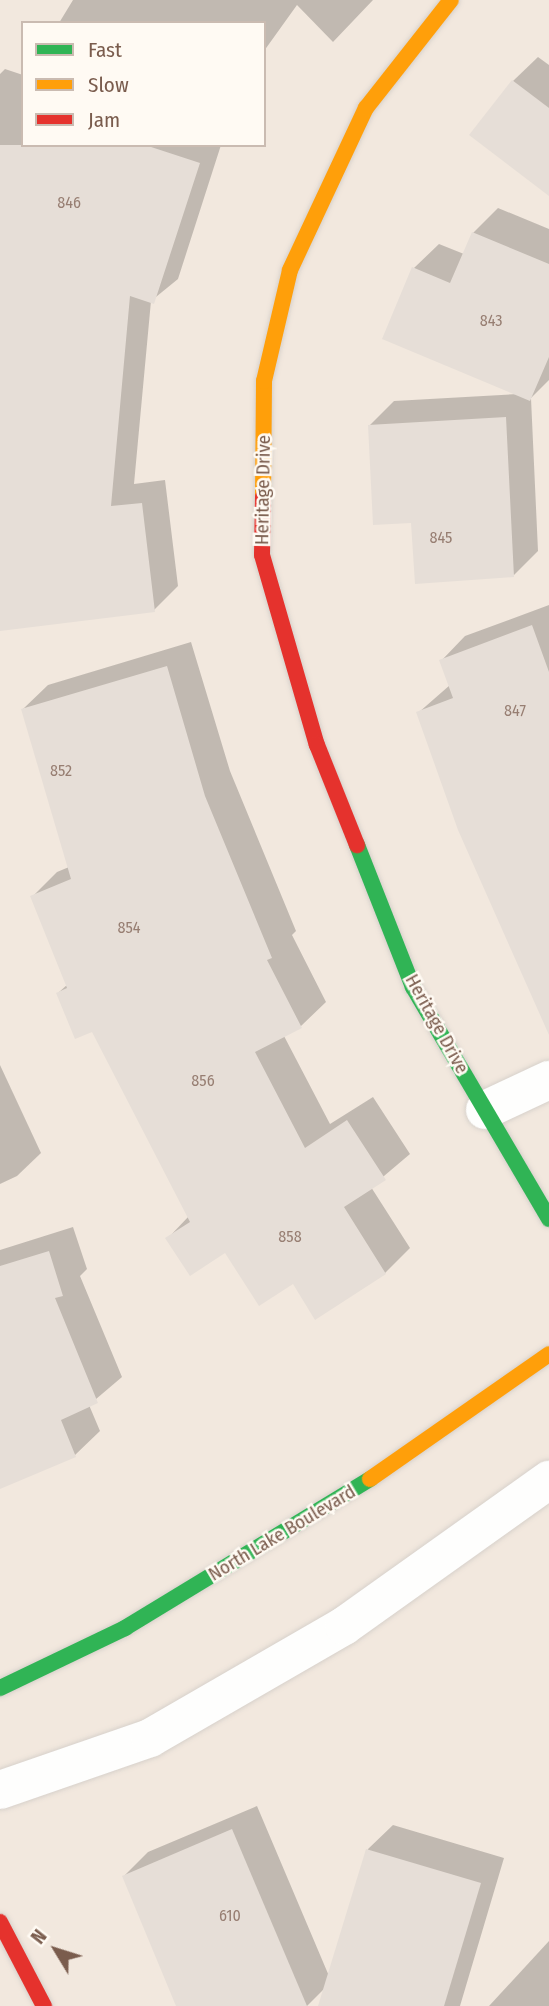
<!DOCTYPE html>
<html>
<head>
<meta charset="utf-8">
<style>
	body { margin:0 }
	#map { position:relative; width:549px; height:2006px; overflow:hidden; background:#f9f5f0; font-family:"Fira Sans Condensed",sans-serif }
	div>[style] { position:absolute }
	.residential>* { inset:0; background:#f2e8de }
	.shadow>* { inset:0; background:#0003 }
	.building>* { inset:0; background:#e6ded7 }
	.roads { filter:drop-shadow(0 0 2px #d7d1cb) drop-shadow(0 0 2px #d7d1cb) }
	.street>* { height:38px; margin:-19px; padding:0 19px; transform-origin:19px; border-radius:19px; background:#fefefd }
	.fast>* { height:16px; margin:-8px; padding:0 8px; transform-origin:8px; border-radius:8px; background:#30b455 }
	.slow>* { height:16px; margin:-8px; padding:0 8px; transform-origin:8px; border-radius:8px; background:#ff9f0a }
	.jam>* { height:16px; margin:-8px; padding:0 8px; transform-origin:8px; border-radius:8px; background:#e5322d }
	span { translate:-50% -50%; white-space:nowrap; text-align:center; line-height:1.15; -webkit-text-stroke:5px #fffaf3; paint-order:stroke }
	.number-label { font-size:16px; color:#977e72 }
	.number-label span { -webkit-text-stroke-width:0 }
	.street-label { font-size:19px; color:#7a5c4d }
	.legend { position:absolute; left:21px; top:21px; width:245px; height:126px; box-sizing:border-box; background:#fffaf3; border:2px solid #cabbb1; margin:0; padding:9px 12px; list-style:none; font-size:21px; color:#7a5c4d }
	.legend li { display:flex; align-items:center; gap:14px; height:35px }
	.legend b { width:35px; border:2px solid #cabbb1 }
	.north { position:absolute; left:21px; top:1915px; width:70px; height:70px; -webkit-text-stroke:5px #fffaf3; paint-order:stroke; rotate:308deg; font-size:19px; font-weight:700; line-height:28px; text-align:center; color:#7a5c4d }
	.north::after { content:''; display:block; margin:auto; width:24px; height:32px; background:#7a5c4d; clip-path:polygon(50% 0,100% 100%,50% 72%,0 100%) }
</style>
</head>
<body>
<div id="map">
	<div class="residential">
		<div style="clip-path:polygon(evenodd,0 0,549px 0,549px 2006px,0 2006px,0 0,23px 23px,264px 23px,264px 145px,23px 145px,23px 23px)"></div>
	</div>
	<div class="shadow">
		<div style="clip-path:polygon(73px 0,373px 0,333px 42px,297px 5px,264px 51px,264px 23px,59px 23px)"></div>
		<div style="clip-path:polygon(538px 57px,549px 65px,549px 194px,513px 81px)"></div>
		<div style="clip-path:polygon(5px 69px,23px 75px,23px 145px,221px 145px,178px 279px,151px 301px,134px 484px,165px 480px,178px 586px,154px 610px,0 629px,0 74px)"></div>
		<div style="clip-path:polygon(498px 208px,549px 229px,549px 380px,531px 398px,538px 551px,514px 575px,413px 521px,370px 425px,394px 401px,518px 394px,414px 268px,439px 244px,464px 254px,473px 233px)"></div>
		<div style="clip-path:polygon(549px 605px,549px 954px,418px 713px,450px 685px,441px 661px,465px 636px)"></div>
		<div style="clip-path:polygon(191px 642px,230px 771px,296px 931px,292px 935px,326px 1002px,301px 1026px,284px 1036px,330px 1124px,373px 1097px,410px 1154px,371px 1187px,410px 1248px,385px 1273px,293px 1282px,226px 1250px,168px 1238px,189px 1216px,93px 1030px,58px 993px,68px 984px,32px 897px,57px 872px,69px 867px,23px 709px,48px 685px)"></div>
		<div style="clip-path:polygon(0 1065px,41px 1153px,17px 1176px,0 1184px)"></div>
		<div style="clip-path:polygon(73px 1227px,87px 1269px,80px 1276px,122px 1377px,89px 1405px,100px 1431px,75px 1455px,0 1488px,0 1250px)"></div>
		<div style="clip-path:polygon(257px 1806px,329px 1976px,368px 1849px,393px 1825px,504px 1858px,460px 2006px,320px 2006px,326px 1987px,307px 2006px,178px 2006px,124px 1876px,148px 1852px)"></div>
		<div style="clip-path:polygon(549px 1941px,549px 2006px,489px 2006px)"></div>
	</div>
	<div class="building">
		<div style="clip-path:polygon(512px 80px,549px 108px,549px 196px,469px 135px)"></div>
		<div style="clip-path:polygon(0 145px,145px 145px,200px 163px,154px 304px,130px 296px,111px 506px,142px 503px,155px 612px,0 631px)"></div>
		<div style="clip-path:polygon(472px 232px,549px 264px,549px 357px,530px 401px,382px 339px,412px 267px,450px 283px)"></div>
		<div style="clip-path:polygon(506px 417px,514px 577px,415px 584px,411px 523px,373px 525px,368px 425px)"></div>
		<div style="clip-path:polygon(532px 625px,549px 672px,549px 1035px,458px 830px,416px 712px,453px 698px,439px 660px)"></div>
		<div style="clip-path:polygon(167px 666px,205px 796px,272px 958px,267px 960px,302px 1028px,255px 1052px,305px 1148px,347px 1120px,386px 1180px,344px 1207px,386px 1274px,315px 1320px,293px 1284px,259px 1306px,225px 1253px,190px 1276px,165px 1238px,190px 1222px,92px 1032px,75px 1039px,56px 993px,67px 988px,30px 896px,71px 879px,21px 709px)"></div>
		<div style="clip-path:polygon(49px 1251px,63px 1296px,55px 1298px,98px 1403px,61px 1420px,76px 1457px,0 1489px,0 1266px)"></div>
		<div style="clip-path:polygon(232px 1829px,307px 2006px,176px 2006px,122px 1876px)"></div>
		<div style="clip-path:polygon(366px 1849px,481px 1883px,444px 2006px,318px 2006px)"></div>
	</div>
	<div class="roads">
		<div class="street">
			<div style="left:485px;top:1110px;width:71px;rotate:-25.1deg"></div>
			<div style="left:0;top:1790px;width:159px;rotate:-19.1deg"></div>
			<div style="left:150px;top:1738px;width:224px;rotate:-30deg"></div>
			<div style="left:344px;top:1626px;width:252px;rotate:-35.5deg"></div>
		</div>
		<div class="fast">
			<div style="left:357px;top:845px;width:153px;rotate:68.5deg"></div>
			<div style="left:413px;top:987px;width:269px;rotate:59.6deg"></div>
			<div style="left:0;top:1688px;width:139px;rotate:-25.6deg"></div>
			<div style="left:125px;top:1628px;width:287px;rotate:-31.3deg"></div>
		</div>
		<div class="slow">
			<div style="left:263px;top:497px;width:116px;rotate:-89.5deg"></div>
			<div style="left:264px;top:381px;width:114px;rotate:-76.8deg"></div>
			<div style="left:290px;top:270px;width:179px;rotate:-64.9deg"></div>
			<div style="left:366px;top:108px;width:137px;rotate:-51.8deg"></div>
			<div style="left:370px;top:1479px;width:218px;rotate:-34.9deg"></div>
		</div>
		<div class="jam">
			<div style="left:263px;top:497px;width:58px;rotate:91deg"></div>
			<div style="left:262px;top:555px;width:198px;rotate:73.9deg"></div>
			<div style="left:317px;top:745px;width:108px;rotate:68.2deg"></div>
			<div style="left:0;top:1922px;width:95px;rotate:62.4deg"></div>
		</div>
	</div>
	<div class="number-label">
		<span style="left:69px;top:203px">846</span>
		<span style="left:491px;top:321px">843</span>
		<span style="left:441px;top:538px">845</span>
		<span style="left:515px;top:711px">847</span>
		<span style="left:61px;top:771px">852</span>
		<span style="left:129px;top:928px">854</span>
		<span style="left:203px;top:1081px">856</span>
		<span style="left:290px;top:1237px">858</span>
		<span style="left:230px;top:1916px">610</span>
	</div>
	<div class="street-label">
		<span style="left:263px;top:490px;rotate:-89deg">Heritage Drive</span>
		<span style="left:437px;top:1024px;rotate:61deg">Heritage Drive</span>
		<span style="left:282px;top:1533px;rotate:-31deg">North Lake Boulevard</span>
	</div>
	<ul class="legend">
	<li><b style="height:9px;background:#30b455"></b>Fast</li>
	<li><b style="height:9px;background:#ff9f0a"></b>Slow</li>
	<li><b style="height:9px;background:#e5322d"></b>Jam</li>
	</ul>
	<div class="north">N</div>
</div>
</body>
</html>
